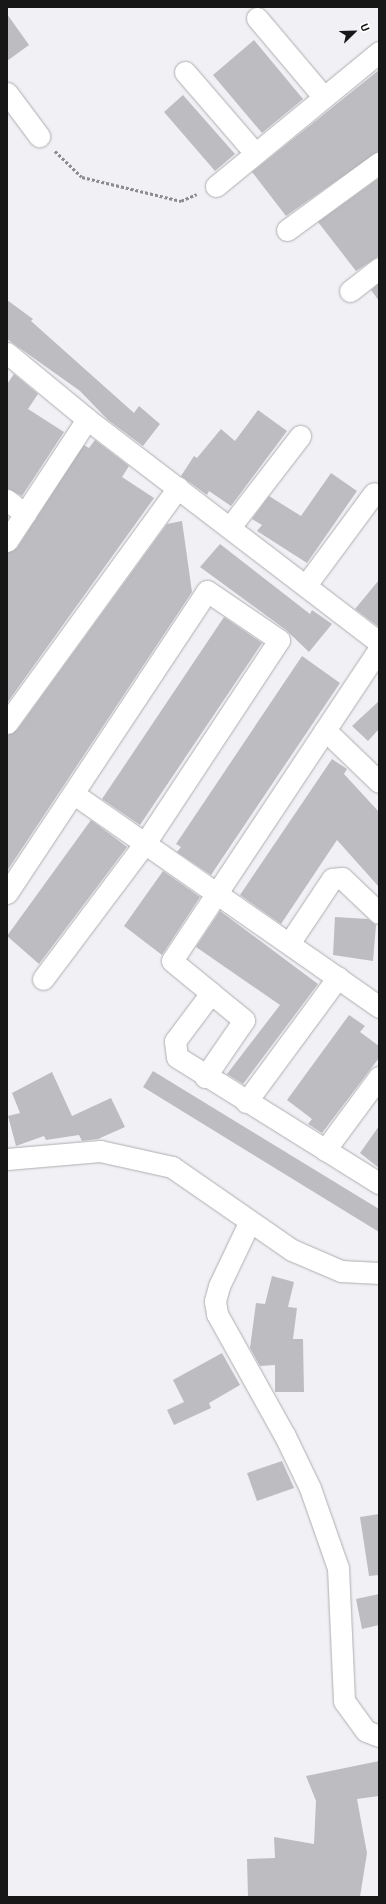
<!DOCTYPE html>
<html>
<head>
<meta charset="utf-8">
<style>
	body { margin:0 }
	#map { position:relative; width:386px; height:1904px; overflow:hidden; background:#f1f1f5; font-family:"Exo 2",sans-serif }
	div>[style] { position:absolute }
	.building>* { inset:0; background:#bdbdc1 }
	.path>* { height:2.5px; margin-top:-1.25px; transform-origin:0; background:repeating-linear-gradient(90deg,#8c8c8f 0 3px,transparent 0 5px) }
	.roads { filter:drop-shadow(0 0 1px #aeaeb1) drop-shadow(0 0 1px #aeaeb1) }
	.minor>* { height:21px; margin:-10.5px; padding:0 10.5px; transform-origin:10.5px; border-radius:10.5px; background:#fff }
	span { translate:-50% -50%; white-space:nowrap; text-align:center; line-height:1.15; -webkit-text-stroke:4px #fff; paint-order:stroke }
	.frame { position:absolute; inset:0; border:8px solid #171718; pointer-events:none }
	.north { position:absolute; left:334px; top:12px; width:40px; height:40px; -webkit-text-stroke:3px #fff; paint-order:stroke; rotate:67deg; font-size:11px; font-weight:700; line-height:16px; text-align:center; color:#171718 }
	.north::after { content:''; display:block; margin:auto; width:14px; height:18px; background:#171718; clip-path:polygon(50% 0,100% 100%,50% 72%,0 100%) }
</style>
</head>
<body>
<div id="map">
	<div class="building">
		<div style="clip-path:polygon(7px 14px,29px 45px,7px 61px)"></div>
		<div style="clip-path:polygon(254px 40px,303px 99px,262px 133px,213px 75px)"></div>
		<div style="clip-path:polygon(379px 70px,379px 151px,286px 216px,252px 172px)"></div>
		<div style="clip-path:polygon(183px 95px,235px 154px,215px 171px,164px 112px)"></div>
		<div style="clip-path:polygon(379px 178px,379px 256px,356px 271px,318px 222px)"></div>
		<div style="clip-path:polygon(379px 283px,379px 301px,371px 290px)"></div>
		<div style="clip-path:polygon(7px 300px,33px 319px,31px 321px,134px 413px,139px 406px,160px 424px,143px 446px,108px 420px,80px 391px,7px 339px)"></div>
		<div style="clip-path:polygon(14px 374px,38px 394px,28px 409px,64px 432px,22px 496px,7px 488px,7px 384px)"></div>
		<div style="clip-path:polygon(258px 410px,287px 431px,231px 506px,209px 491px,207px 495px,181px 476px,194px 456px,197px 458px,221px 429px,235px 441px)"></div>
		<div style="clip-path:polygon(95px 440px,129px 466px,122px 477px,154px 498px,7px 703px,7px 553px,17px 548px,84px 445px,89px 448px)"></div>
		<div style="clip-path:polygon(331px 473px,357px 491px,307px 563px,257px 531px,262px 525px,252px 519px,269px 496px,301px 516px)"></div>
		<div style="clip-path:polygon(182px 521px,192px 592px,7px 871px,7px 735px,17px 730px,167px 524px)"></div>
		<div style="clip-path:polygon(220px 544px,310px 614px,312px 610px,332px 624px,309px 652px,286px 630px,200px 567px)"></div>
		<div style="clip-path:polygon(379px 580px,379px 627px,355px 609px)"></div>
		<div style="clip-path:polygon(224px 617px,262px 643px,140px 825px,102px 799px)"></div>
		<div style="clip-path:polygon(302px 656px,340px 683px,211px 875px,177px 852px,181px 847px,176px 844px)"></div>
		<div style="clip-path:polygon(379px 701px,379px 729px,368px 741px,352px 726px)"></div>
		<div style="clip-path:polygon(332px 759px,347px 769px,344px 774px,379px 812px,379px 887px,337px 840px,281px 924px,240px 895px)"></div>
		<div style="clip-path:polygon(91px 820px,127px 847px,39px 964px,7px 936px)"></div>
		<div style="clip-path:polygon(163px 871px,200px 897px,162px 955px,124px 926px)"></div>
		<div style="clip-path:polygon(220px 911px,318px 984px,243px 1084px,227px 1074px,280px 1005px,196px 947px)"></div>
		<div style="clip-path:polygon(335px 917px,368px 919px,376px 925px,373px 961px,333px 955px)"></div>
		<div style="clip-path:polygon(349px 1015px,365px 1026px,360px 1032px,379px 1046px,379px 1058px,322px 1133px,308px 1124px,312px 1119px,287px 1100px)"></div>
		<div style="clip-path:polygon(153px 1071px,379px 1209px,379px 1232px,143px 1087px)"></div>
		<div style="clip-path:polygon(52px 1072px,72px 1116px,111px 1098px,125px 1127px,98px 1139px,82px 1141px,79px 1135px,46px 1140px,44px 1136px,16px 1146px,8px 1116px,20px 1113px,12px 1093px)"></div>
		<div style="clip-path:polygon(379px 1126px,379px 1168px,360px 1153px)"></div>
		<div style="clip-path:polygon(272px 1276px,294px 1282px,288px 1307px,297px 1308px,293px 1339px,303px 1339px,304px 1392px,275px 1392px,275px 1365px,260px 1366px,250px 1348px,256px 1303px,265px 1304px)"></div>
		<div style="clip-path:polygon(222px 1353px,240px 1385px,209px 1403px,211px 1408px,174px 1425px,167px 1410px,184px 1402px,173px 1380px)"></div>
		<div style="clip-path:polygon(282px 1461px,294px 1488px,257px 1501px,247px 1473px)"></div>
		<div style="clip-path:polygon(379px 1514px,379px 1575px,369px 1576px,360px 1517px)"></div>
		<div style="clip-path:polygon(379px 1594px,379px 1625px,362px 1629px,356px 1599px)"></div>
		<div style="clip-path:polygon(379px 1761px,379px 1796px,357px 1799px,367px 1853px,360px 1897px,248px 1897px,247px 1859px,275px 1858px,274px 1837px,314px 1844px,316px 1801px,306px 1776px)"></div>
	</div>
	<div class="path">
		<div style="left:55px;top:151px;width:37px;rotate:44deg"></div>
		<div style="left:82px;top:177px;width:102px;rotate:13.6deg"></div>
		<div style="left:181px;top:201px;width:17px;rotate:-24deg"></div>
	</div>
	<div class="roads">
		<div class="minor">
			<div style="left:257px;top:18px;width:102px;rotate:49.8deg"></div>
			<div style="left:185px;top:72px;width:107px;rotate:49.2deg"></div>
			<div style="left:7px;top:93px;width:54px;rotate:53.3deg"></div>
			<div style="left:216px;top:186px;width:211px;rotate:-39.4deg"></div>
			<div style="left:287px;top:230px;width:114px;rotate:-36.1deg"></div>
			<div style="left:350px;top:291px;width:37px;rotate:-38deg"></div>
			<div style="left:7px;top:353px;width:104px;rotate:39.5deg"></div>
			<div style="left:87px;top:419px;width:367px;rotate:37.4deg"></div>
			<div style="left:7px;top:500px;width:23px;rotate:38deg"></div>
			<div style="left:230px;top:527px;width:115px;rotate:-52.4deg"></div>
			<div style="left:7px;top:541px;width:146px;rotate:-56.7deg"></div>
			<div style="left:306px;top:585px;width:114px;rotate:-53.5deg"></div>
			<div style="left:379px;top:649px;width:374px;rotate:123.6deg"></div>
			<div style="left:172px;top:961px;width:50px;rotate:39.4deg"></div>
			<div style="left:211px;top:993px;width:60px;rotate:126.9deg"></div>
			<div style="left:175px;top:1041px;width:16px;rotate:83deg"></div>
			<div style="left:177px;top:1057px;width:238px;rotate:32deg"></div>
			<div style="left:7px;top:723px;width:291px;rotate:-54deg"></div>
			<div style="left:325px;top:730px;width:75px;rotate:43.9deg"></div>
			<div style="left:74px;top:794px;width:372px;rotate:34.9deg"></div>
			<div style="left:7px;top:893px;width:362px;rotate:-56.5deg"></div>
			<div style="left:207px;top:591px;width:87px;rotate:34.2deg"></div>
			<div style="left:279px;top:640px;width:243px;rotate:123.4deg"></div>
			<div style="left:145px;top:843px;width:170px;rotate:126.9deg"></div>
			<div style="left:290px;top:942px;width:76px;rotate:-56.3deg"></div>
			<div style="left:332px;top:879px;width:10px;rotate:-6deg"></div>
			<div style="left:342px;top:878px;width:51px;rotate:43.4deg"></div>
			<div style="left:205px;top:1077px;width:69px;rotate:-55.6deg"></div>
			<div style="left:244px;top:1020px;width:43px;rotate:-140.7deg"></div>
			<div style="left:246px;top:1102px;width:155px;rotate:-53.6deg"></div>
			<div style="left:325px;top:1150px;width:91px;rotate:-53.5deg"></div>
			<div style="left:7px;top:1159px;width:93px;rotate:-4.9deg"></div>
			<div style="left:100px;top:1151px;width:74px;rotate:12.5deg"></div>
			<div style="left:172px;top:1167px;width:146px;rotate:34.7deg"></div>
			<div style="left:292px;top:1250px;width:53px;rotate:23.2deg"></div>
			<div style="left:341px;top:1271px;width:38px;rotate:3deg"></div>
			<div style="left:249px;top:1223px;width:70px;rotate:115.5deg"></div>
			<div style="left:219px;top:1286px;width:16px;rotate:105deg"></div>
			<div style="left:215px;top:1301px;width:13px;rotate:81deg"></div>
			<div style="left:217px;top:1314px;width:140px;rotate:60.9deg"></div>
			<div style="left:285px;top:1436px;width:58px;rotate:64.3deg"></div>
			<div style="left:310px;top:1488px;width:85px;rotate:70.7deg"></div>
			<div style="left:338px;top:1568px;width:133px;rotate:87.4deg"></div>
			<div style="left:344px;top:1701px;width:37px;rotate:54deg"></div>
			<div style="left:366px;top:1731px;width:14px;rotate:21deg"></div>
		</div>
	</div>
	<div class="frame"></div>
	<div class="north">U</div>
</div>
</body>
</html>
